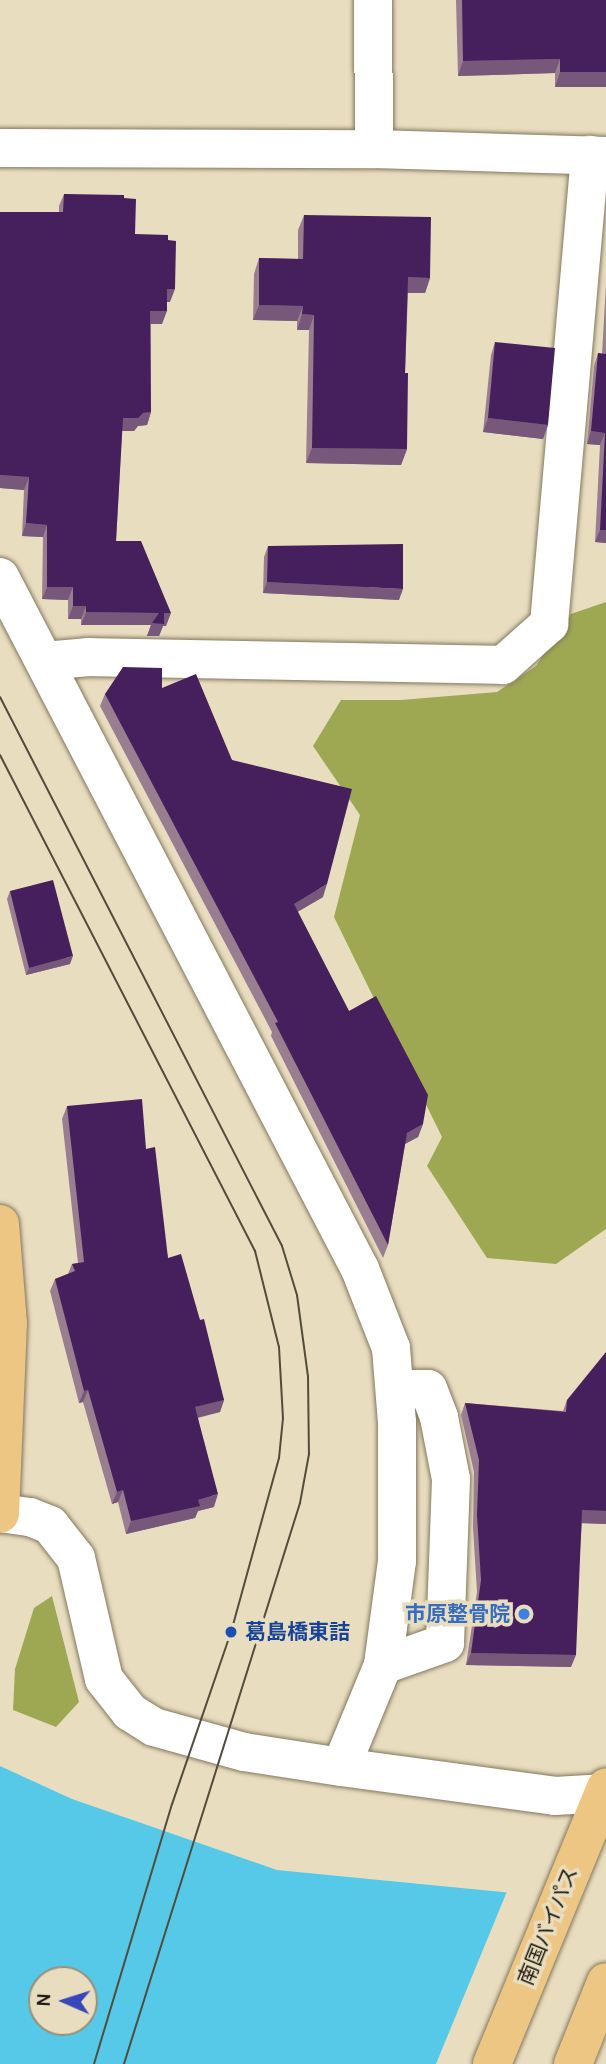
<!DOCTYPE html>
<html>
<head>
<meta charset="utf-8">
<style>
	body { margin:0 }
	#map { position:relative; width:606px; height:2064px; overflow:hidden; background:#e9ddc0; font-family:Karla,"Noto Sans JP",sans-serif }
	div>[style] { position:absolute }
	.forest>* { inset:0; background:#9ea852 }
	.water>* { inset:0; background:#56c9e8 }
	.pier>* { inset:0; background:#e9ddc0 }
	.roads { filter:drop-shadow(0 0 2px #83785e) drop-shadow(0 0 2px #83785e) }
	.minor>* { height:38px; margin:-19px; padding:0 19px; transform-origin:19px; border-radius:19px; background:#fff }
	.tertiary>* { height:38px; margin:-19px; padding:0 19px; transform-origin:19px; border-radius:19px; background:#fff }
	.trunk>* { height:38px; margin:-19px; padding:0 19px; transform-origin:19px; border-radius:19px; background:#ecc682 }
	.tram>* { height:2px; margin:-1px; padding:0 1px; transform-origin:1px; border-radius:1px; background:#524c3c }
	.wall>* { inset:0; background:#987e8e }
	.shaded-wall>* { inset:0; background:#77587b }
	.building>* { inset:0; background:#461f5d }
	.dots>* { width:19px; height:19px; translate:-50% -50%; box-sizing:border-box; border:4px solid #e9ddc0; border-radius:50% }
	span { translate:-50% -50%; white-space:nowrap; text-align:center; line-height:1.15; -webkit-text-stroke:7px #e9ddc0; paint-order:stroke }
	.shop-label { font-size:21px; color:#366cbe; font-weight:700 }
	.right { translate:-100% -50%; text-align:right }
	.transit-label { font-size:21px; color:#164399; font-weight:700 }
	.left { translate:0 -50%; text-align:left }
	.street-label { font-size:21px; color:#1e1a0f }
	.north { position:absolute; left:28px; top:1966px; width:70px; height:70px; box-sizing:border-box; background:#e9ddc0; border:2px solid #988f79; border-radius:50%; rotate:273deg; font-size:19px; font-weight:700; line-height:28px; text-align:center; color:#1e1a0f }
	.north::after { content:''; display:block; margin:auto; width:24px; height:32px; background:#3746b9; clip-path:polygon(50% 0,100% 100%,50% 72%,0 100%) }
</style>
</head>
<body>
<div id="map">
	<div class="forest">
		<div style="clip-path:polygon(606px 602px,606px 1229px,556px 1264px,487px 1258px,427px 1166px,442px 1137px,334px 917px,360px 815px,313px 746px,341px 700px,401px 700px,497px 692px,536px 666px,571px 614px)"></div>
		<div style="clip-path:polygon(52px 1596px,79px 1702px,56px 1727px,13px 1710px,15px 1669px,34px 1608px)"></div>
	</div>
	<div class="water">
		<div style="clip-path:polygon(evenodd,0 1766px,72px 1799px,277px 1870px,606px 1902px,606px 2064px,0 2064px,0 1766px,42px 1980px,84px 1980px,84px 2022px,42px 2022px,42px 1980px)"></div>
	</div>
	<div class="pier">
		<div style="clip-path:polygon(508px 1889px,606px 1898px,606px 2064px,436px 2064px)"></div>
	</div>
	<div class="roads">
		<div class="minor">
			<div style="left:0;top:577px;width:780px;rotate:62.52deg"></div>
			<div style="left:360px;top:1269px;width:85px;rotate:68.6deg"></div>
			<div style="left:391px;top:1348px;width:74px;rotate:85.4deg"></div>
			<div style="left:397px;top:1422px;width:139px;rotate:90deg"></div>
			<div style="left:397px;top:1561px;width:105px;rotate:97.7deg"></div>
			<div style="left:383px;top:1665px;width:110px;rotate:112.4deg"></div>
			<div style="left:45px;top:661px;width:44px;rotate:-5.2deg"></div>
			<div style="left:89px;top:657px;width:414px;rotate:1.1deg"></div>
			<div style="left:503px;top:665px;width:62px;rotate:-41.7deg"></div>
			<div style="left:549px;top:624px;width:471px;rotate:-85deg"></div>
			<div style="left:383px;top:1665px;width:66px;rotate:-19.5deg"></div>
			<div style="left:445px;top:1643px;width:164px;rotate:-87.9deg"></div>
			<div style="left:451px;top:1479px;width:63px;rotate:-101deg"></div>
			<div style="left:439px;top:1417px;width:30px;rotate:-111deg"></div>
			<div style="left:428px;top:1389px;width:32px;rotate:180deg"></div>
		</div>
		<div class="tertiary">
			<div style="left:373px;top:0;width:149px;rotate:89.6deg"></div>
			<div style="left:0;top:148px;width:374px;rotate:0.2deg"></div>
			<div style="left:374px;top:149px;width:232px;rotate:1.7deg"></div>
			<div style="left:0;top:1513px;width:30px;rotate:8deg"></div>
			<div style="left:30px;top:1517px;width:22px;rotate:22deg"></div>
			<div style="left:50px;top:1525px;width:42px;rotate:51.8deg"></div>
			<div style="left:76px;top:1558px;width:124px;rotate:77deg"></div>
			<div style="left:104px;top:1679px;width:42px;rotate:51.8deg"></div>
			<div style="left:130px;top:1712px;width:28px;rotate:32deg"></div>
			<div style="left:154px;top:1727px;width:93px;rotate:15.5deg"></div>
			<div style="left:244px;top:1752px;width:98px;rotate:8.8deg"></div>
			<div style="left:341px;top:1767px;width:216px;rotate:7.7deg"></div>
			<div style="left:555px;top:1796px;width:51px;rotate:-3.4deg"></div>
		</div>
		<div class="trunk">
			<div style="left:0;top:1224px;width:99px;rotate:85.4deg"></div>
			<div style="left:8px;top:1323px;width:191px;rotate:92.4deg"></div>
			<div style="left:492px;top:2064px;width:299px;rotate:-67.6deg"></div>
			<div style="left:573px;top:2064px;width:88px;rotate:-68.1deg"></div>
		</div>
	</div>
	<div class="tram">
		<div style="left:0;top:697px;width:617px;rotate:62.81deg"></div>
		<div style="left:282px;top:1246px;width:51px;rotate:73deg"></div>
		<div style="left:297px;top:1295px;width:82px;rotate:82.3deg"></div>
		<div style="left:308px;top:1376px;width:78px;rotate:89.3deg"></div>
		<div style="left:309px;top:1454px;width:50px;rotate:100.4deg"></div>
		<div style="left:300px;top:1503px;width:588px;rotate:107.42deg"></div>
		<div style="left:0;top:755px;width:558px;rotate:62.79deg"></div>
		<div style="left:255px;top:1251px;width:99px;rotate:76deg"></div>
		<div style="left:279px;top:1347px;width:71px;rotate:86.8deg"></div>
		<div style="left:283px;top:1418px;width:40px;rotate:95.7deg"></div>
		<div style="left:279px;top:1458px;width:180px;rotate:105.4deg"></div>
		<div style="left:231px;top:1632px;width:182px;rotate:108.9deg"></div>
		<div style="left:172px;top:1804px;width:271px;rotate:106.7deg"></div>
	</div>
	<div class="wall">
		<div style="clip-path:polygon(456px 0,606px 0,606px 87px,555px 87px,555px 73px,458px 76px)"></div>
		<div style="clip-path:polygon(64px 194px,124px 198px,135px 234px,170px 302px,167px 302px,162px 324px,151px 324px,151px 412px,147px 425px,138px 426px,134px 431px,122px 431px,116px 541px,166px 626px,163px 626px,159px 636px,147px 636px,151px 625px,81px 625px,81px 619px,68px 619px,68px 600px,42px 599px,43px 537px,22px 536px,24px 490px,0 488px,0 212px,59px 212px,59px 206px)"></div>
		<div style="clip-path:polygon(304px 215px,430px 278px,425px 293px,408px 293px,405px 373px,407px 449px,401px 465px,306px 463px,309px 330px,297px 330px,297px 321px,253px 320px,254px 274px,259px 258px,298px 259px,298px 230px)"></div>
		<div style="clip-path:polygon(606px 284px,606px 543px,595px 542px,600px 445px,587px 444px,594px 366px,598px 353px,602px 354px)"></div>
		<div style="clip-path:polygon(495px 342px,548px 425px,543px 439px,483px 432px,491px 355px)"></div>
		<div style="clip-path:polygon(268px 546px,399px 600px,263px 593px,264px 557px)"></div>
		<div style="clip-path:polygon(162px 688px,232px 760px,323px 897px,297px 912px,349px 1011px,423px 1124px,418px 1137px,405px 1144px,388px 1245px,383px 1258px,271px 1036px,272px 1032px,100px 706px,105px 694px)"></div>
		<div style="clip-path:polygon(10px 891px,70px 964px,26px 975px,7px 899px)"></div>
		<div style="clip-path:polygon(67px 1106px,146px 1149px,168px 1258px,200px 1320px,224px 1400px,220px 1412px,198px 1418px,214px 1507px,198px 1511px,195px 1518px,126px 1534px,118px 1502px,112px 1504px,83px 1402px,79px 1403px,50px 1291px,55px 1279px,68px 1274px,72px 1264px,78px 1263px,62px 1119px)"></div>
		<div style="clip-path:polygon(567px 1400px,606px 1524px,582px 1523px,571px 1667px,466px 1665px,477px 1592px,473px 1528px,474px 1472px,461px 1415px,465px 1403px,563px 1411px)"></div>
	</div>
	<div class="shaded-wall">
		<div style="clip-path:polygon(560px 59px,555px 73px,458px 76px,463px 61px)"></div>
		<div style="clip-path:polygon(560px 72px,606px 72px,606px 87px,555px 87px)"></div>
		<div style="clip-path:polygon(408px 277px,430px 278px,425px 293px,402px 293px)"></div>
		<div style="clip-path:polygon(167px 289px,175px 289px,170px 302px,163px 302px)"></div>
		<div style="clip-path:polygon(259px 305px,303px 306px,297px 321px,253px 320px)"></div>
		<div style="clip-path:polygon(150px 311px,167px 311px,162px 324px,146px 324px)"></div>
		<div style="clip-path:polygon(302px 314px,314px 315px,309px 330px,297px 330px)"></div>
		<div style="clip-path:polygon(151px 412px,147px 425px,138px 426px,134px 431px,119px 431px,123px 418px,143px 413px)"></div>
		<div style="clip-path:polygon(488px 418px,548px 425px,543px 439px,483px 432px)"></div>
		<div style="clip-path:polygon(591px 431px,605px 433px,600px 445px,587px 444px)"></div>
		<div style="clip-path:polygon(312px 448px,407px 449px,401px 465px,306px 463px)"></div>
		<div style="clip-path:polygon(0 475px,29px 477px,24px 490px,0 488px)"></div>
		<div style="clip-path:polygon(26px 523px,47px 525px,43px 537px,22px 536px)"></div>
		<div style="clip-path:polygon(600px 530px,606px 530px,606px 543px,595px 542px)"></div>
		<div style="clip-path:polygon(267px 582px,403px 589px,399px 600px,263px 593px)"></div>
		<div style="clip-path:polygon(47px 587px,73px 587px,68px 600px,42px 599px)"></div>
		<div style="clip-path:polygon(73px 606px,86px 606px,81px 619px,68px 619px)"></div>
		<div style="clip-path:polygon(86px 612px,164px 613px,171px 613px,166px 626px,163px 626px,159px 636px,147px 636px,151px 625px,81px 625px)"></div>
		<div style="clip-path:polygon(327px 884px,323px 897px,289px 917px,294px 904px)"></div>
		<div style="clip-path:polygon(73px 956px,70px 964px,26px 975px,29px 968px)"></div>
		<div style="clip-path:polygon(423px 1124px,418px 1137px,403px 1145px,407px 1133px)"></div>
		<div style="clip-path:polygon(88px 1390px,83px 1402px,79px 1403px,84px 1391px)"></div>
		<div style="clip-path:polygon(224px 1400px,220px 1412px,191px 1419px,195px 1407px)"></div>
		<div style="clip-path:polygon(123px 1490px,118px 1502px,112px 1504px,117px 1492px)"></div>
		<div style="clip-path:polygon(218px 1494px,214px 1507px,198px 1511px,195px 1518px,126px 1534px,131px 1521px)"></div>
		<div style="clip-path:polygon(582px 1510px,606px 1511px,606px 1524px,578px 1523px)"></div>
		<div style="clip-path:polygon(471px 1653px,576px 1655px,571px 1667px,466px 1665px)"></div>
	</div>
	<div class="building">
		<div style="clip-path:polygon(462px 0,606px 0,606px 72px,560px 72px,560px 59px,463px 61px)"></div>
		<div style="clip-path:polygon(64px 194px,124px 195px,124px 198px,136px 199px,135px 234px,168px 235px,168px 240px,176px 241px,175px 289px,167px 289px,167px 311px,150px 311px,151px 412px,143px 413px,138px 418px,123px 418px,116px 541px,141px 541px,171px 613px,164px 613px,164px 624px,152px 623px,159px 613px,86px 612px,86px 606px,73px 606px,73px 587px,47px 587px,47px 525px,26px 523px,29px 477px,0 475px,0 212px,63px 212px)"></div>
		<div style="clip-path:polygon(304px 215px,431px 217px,430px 278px,408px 277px,405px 373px,408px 373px,407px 449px,312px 448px,314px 315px,302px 314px,303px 306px,259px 305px,259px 258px,303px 259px)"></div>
		<div style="clip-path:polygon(495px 342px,555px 348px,548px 425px,488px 418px)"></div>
		<div style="clip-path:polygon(598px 353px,606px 354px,606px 530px,600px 530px,605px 433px,591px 431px)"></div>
		<div style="clip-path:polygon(403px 544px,403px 589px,267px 582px,268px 546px)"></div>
		<div style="clip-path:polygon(123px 667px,162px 668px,162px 688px,196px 674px,232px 760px,352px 789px,327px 884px,294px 904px,349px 1011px,376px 996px,428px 1095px,423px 1124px,407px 1133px,388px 1245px,275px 1023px,278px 1022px,105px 694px)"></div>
		<div style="clip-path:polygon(53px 880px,73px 956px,29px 968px,10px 891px)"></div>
		<div style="clip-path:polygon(142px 1099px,146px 1149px,155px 1147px,168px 1258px,181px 1254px,200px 1320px,204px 1319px,224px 1400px,195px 1407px,218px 1494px,198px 1500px,200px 1506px,131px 1521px,123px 1490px,117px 1492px,88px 1390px,84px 1391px,55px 1279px,75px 1271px,72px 1264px,84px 1262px,67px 1106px)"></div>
		<div style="clip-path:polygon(606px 1352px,606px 1511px,582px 1510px,576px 1655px,471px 1653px,481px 1580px,477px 1515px,479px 1460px,465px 1403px,566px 1412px,567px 1400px)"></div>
	</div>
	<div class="dots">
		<div style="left:524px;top:1614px;background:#3f7fe0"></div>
		<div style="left:231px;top:1632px;background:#1a4fb4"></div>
	</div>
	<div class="shop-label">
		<span class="right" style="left:510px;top:1614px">市原整骨院</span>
	</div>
	<div class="transit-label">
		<span class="left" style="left:245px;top:1632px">葛島橋東詰</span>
	</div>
	<div class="street-label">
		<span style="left:548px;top:1926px;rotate:-68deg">南国バイパス</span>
	</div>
	<div class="north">N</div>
</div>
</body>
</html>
